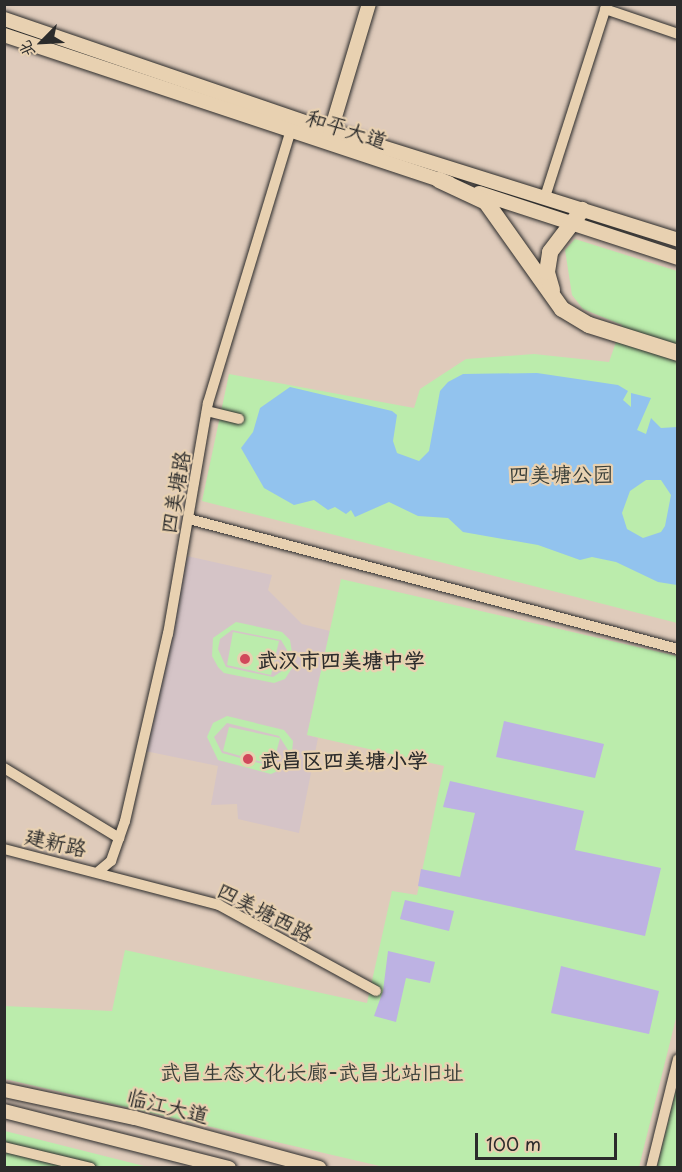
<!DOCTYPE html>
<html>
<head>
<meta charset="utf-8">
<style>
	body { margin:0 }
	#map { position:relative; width:682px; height:1172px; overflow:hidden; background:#dfcbbb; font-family:"Playpen Sans","LXGW WenKai TC",sans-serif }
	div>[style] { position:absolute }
	.built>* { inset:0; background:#d5c4c7 }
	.green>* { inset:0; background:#bbecac }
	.water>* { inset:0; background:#92c3ee }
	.building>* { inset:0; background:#bdb2e3 }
	.roads { filter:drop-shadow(0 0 2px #2b2b2b) drop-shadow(0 0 2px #2b2b2b) }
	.minor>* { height:10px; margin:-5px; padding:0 5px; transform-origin:5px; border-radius:5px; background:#e8d1b1 }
	.major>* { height:14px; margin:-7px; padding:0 7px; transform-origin:7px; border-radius:7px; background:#e8d1b1 }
	.highway>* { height:16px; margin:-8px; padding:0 8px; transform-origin:8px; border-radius:8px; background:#e8d1b1 }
	.dots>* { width:16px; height:16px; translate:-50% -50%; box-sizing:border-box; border:3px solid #e8d1b1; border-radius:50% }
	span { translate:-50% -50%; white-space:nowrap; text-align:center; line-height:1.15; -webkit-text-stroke:4.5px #e8d1b1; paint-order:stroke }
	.street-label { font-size:21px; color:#2b2b2b }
	.park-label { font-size:21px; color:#393e38 }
	.poi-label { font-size:21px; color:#2b2b2b; font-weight:700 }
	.left { translate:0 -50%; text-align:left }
	.frame { position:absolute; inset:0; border:6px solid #2b2b2b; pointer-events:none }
	.north { position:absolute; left:12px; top:12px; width:60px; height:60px; -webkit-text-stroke:4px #e8d1b1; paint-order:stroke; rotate:246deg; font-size:16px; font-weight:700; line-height:24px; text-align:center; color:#2b2b2b }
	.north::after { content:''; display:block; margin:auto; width:21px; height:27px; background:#2b2b2b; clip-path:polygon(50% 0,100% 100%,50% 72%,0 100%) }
	.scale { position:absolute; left:475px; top:1133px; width:142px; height:27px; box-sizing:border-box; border:3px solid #2b2b2b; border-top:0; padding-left:8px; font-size:18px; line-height:21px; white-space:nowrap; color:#2b2b2b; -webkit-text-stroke:4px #e8d1b1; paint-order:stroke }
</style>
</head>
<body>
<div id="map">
	<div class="built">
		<div style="clip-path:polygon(187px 556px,272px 575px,268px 590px,302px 624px,330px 631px,307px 735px,318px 738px,299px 833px,238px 819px,237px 804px,211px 805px,218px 766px,145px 751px)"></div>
	</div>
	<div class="green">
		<div style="clip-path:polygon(575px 239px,677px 271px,677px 623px,202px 501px,229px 374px,414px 408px,420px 389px,466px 359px,534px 354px,609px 362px,622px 325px,583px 309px,572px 295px,565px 250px)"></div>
		<div style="clip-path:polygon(341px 579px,677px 656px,677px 1014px,639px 1167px,384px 1167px,5px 1079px,4px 1006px,112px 1011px,125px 950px,367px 1003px,392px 891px,417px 895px,444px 766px,307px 735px)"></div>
		<div style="clip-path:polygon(evenodd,236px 622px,282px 632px,290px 640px,294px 665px,285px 679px,274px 683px,224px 673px,218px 667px,212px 656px,213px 638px,236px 622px,232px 630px,281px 640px,287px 650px,285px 669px,273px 677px,226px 667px,218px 649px,220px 639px,232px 630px)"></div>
		<div style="clip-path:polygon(233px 632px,279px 641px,271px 675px,227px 665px)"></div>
		<div style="clip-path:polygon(evenodd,227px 716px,284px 730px,293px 741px,291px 765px,271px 774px,218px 760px,207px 737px,213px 723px,227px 716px,227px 723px,279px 736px,288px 750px,284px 762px,270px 766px,222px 753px,214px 737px,227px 723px)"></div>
		<div style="clip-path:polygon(229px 727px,280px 738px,273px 765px,223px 751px)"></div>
		<div style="clip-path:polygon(677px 1086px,677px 1167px,657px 1167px)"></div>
		<div style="clip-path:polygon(5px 1131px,148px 1167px,5px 1167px)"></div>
	</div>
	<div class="water">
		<div style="clip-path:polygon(evenodd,537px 373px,618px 385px,628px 391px,623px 400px,631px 407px,631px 393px,651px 398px,637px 430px,646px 434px,651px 418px,661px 428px,677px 427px,677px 585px,658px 582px,616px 562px,592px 557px,580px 560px,538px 545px,463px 532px,448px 518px,418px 516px,389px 502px,355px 517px,351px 510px,346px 514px,335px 507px,328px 510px,314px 500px,294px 505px,264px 488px,241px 448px,253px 432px,260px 408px,290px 387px,392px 411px,397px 415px,393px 441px,397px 453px,419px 461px,429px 451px,440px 391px,448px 382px,463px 374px,537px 373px,646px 480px,661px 480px,671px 495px,665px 526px,661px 532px,643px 538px,627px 529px,622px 513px,630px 491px,646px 480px)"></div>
	</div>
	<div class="building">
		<div style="clip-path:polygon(504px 721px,604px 744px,595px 778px,496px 757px)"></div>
		<div style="clip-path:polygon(450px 781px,584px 811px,575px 850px,661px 868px,645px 936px,418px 886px,421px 869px,460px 877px,475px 813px,443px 807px)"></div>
		<div style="clip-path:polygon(405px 900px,454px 911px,449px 931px,400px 919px)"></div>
		<div style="clip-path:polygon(388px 951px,435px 962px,430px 983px,406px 978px,396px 1022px,374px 1016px,383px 991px)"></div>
		<div style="clip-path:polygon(561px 966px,659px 991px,649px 1034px,551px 1013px)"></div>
	</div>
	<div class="roads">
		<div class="minor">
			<div style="left:605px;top:9px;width:77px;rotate:18.9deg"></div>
			<div style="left:545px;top:197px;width:203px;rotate:-72.2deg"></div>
			<div style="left:207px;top:411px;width:33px;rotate:14deg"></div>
			<div style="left:189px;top:519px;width:506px;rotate:14.89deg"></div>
			<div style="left:4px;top:768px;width:135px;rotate:31.3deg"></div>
			<div style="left:4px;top:849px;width:222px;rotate:14.6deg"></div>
			<div style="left:219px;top:905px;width:179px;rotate:28.7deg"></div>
			<div style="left:99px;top:871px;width:16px;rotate:-40deg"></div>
			<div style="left:111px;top:861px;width:42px;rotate:-70.7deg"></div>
			<div style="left:125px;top:821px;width:192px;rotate:-77.1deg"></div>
			<div style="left:168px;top:634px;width:234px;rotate:-80.2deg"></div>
			<div style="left:208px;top:403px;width:292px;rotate:-73.1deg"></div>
			<div style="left:4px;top:1147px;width:89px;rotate:13.6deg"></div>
			<div style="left:651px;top:1168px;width:112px;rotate:-76.1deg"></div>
		</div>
		<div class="major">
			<div style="left:4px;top:19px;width:346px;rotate:18.9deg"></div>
			<div style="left:331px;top:131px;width:364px;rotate:17.4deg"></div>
			<div style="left:4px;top:35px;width:469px;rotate:18.4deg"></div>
			<div style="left:329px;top:137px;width:139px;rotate:-73.3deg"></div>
			<div style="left:479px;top:193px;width:209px;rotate:18.1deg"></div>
			<div style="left:4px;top:1090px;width:134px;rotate:12.1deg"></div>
			<div style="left:135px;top:1118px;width:191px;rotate:15.2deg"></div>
			<div style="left:4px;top:1111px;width:232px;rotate:14.2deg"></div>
		</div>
		<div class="highway">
			<div style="left:439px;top:180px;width:52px;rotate:25.1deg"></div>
			<div style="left:486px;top:202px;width:131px;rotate:54.6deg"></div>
			<div style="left:562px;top:309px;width:31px;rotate:31deg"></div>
			<div style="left:589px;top:325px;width:93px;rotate:17.5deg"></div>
			<div style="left:552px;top:290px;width:19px;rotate:-106deg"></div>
			<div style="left:547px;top:272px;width:20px;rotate:-81deg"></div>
			<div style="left:550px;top:252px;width:53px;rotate:-52.7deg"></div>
		</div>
	</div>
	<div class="dots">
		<div style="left:245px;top:659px;background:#d1495b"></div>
		<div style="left:248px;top:759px;background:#d1495b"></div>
	</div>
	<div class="street-label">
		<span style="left:347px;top:128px;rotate:18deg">和平大道</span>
		<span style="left:174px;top:492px;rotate:-80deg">四美塘路</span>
		<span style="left:56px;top:841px;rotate:13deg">建新路</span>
		<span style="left:266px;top:911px;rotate:27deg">四美塘西路</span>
		<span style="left:168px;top:1105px;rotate:14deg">临江大道</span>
	</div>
	<div class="park-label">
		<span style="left:561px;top:473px">四美塘公园</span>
		<span style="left:312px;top:1071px">武昌生态文化长廊-武昌北站旧址</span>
	</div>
	<div class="poi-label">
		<span class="left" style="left:257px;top:659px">武汉市四美塘中学</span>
		<span class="left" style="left:260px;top:759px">武昌区四美塘小学</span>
	</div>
	<div class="frame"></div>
	<div class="north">北</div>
	<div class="scale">100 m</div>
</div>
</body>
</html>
